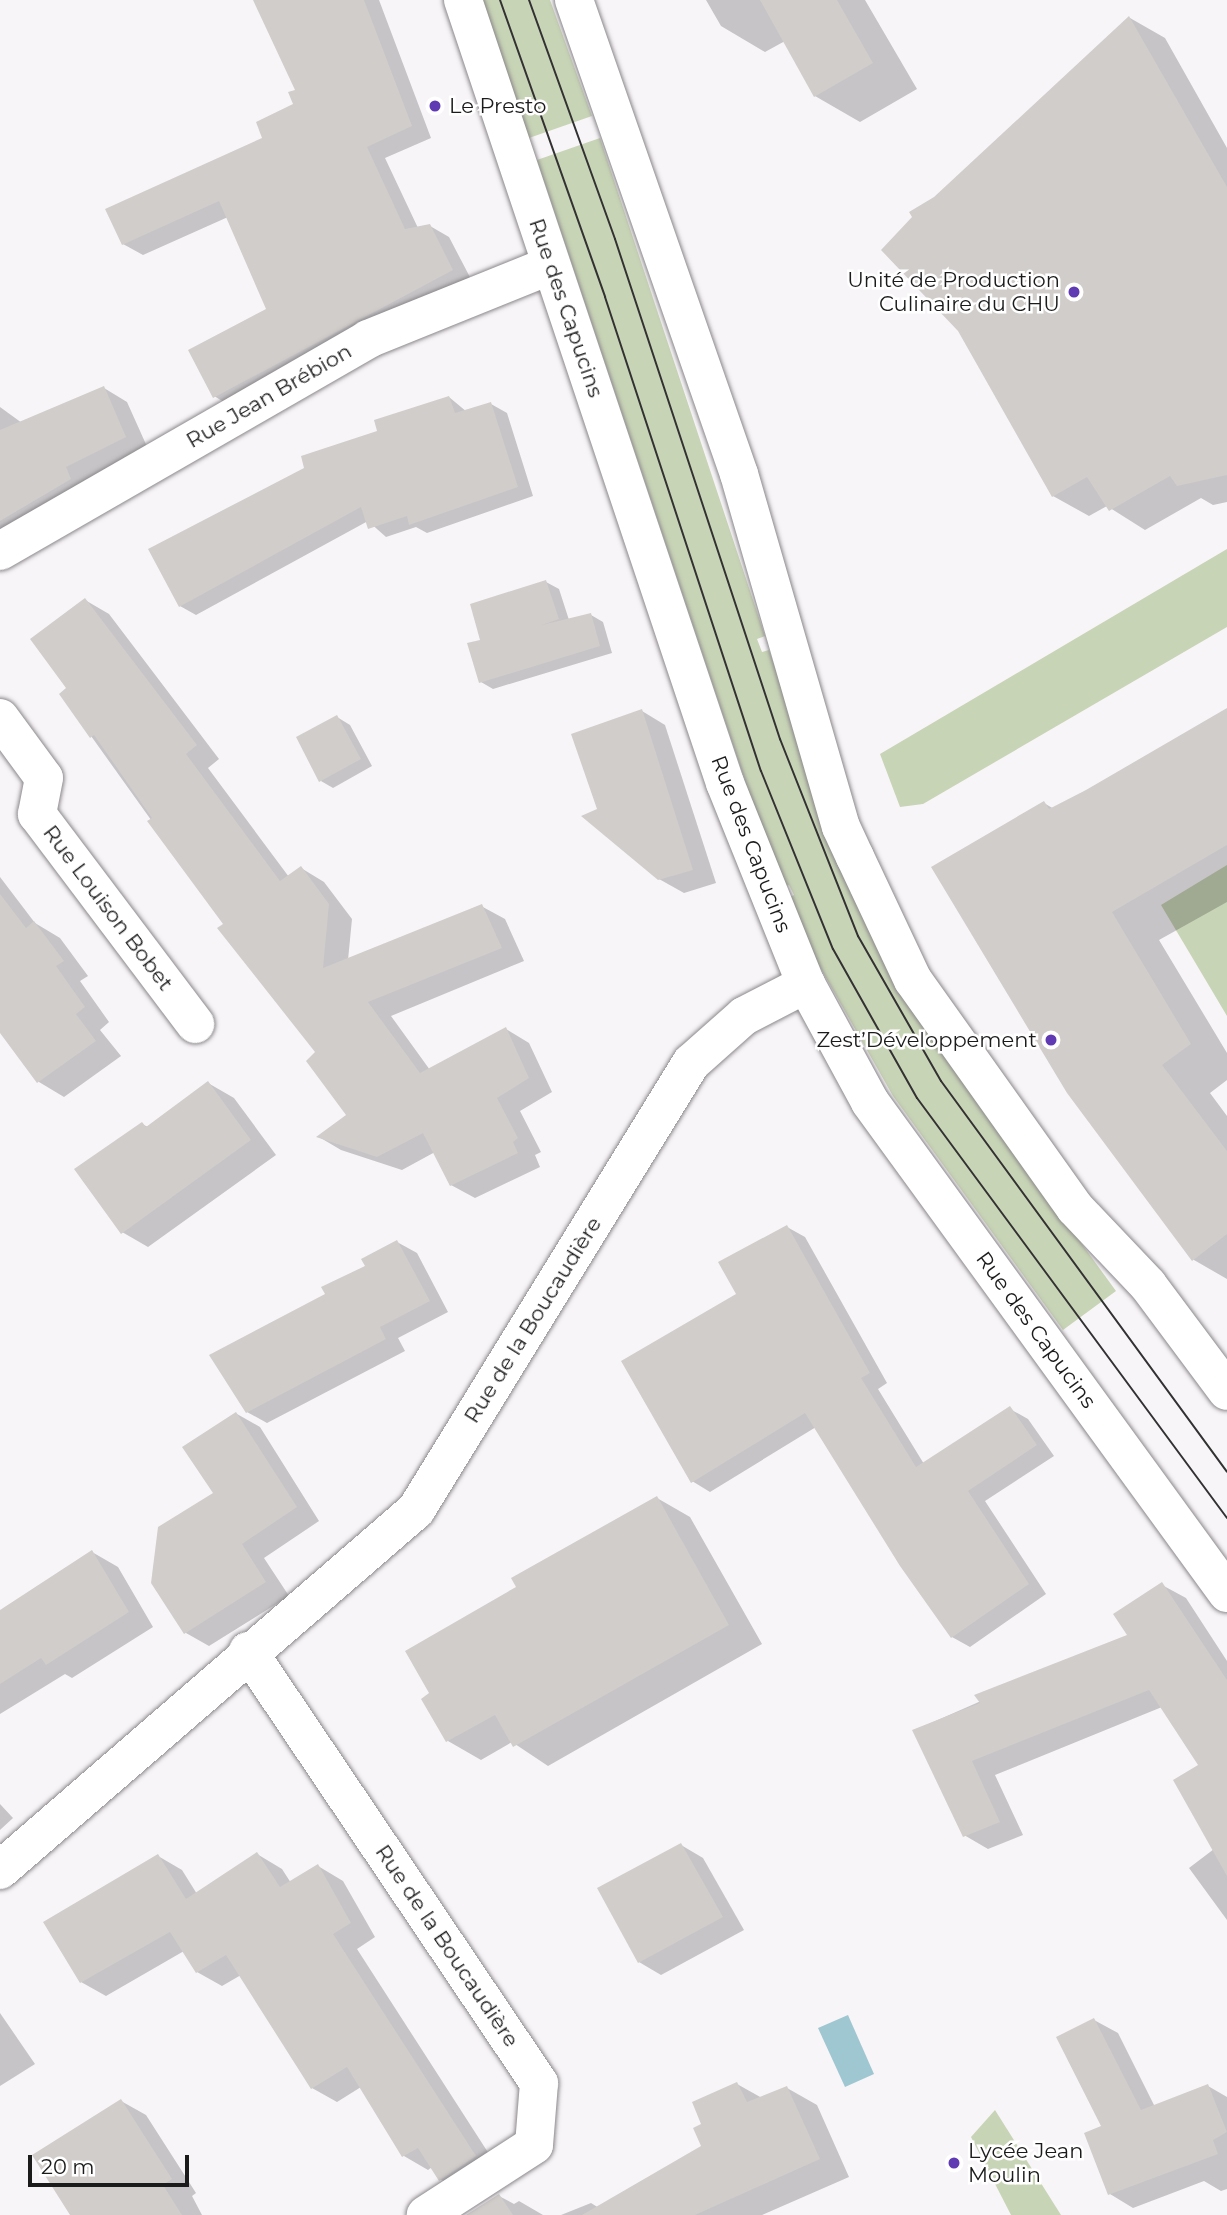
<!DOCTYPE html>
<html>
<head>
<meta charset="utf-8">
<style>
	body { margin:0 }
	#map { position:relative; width:1227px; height:2215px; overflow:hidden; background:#f8f5f8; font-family:Montserrat,sans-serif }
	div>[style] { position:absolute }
	.green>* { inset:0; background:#c8d4b6 }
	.water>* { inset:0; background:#9fc7d1 }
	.shadow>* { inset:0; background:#0003 }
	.building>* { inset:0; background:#d1cdcb }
	.roads { filter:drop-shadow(0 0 2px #8b888b) drop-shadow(0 0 2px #8b888b) }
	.minor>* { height:38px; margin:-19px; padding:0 19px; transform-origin:19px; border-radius:19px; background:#fff }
	.tram>* { height:2px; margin:-1px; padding:0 1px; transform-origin:1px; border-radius:1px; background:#333233 }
	.dots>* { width:19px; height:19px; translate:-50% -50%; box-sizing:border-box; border:4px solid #fff; border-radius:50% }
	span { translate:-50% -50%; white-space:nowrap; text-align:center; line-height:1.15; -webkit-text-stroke:5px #fff; paint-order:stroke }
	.poi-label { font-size:21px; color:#1c1b1c }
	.left { translate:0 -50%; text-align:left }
	.right { translate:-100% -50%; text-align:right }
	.street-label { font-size:21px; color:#1c1b1c }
	.scale { position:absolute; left:28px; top:2155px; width:161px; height:32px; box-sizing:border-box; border:4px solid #1c1b1c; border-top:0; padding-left:9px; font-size:21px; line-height:24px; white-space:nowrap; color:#1c1b1c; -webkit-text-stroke:5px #fff; paint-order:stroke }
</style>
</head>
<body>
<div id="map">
	<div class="green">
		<div style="clip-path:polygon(479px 0,550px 0,592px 116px,529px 138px)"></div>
		<div style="clip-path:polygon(600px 138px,765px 636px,757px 639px,762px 652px,769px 650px,843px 864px,935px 1042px,1116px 1291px,1063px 1330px,893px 1096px,800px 932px,786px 899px,794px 895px,789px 885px,781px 888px,537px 160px)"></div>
		<div style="clip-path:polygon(1227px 549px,1227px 627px,923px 804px,900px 807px,880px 754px)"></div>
		<div style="clip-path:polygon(1227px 865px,1227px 1016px,1161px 905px)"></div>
		<div style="clip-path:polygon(995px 2110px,1061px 2215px,1011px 2215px,971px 2137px)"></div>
	</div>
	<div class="water">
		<div style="clip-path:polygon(848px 2015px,874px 2074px,845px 2087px,818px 2028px)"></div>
	</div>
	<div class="shadow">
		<div style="clip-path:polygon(255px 0,379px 0,431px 138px,385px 158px,418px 228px,430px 226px,449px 237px,472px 281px,234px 408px,214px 396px,268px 310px,228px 217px,143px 255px,123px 244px,264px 139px,295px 105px,297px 91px)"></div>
		<div style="clip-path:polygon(706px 0,865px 0,917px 89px,860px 122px,815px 96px,785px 41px,765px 52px,721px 26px)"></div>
		<div style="clip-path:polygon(1130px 18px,1165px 38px,1227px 148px,1227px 502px,1213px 505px,1201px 498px,1145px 530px,1107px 506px,1089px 516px,1053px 496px,935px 199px)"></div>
		<div style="clip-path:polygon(104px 388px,127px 402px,149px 451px,0 548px,0 407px,22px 423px)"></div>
		<div style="clip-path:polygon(449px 397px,467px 412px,491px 404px,507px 413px,533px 496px,427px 533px,416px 527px,386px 537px,368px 521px,196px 615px,180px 606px,379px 432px)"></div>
		<div style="clip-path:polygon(546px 582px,559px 589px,569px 620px,591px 615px,603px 622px,612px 653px,493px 689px,481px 682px)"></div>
		<div style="clip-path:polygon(85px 600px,109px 614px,219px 759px,208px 768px,289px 877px,301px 868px,324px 882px,352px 919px,348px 960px,481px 906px,505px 919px,524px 961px,391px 1016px,430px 1070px,506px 1029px,529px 1043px,552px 1092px,520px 1111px,541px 1152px,535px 1155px,540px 1167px,475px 1198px,451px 1185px,435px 1152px,402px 1170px,341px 1150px,319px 1137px,349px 1115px,317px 1052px,61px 694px,68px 688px)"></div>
		<div style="clip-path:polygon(1227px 710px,1227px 902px,1159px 940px,1227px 1053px,1227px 1080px,1210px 1093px,1227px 1116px,1227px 1279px,1194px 1260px,1068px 1092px,1044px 803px,1054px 809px)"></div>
		<div style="clip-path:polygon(642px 711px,665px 725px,716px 883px,684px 893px,659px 879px,599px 810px)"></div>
		<div style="clip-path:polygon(337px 717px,350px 725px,372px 766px,333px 788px,321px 781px)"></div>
		<div style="clip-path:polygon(0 877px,35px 923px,60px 938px,88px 976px,80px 981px,109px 1022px,100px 1030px,121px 1056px,64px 1097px,39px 1082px,0 1030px)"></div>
		<div style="clip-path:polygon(208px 1083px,234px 1098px,276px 1155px,148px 1247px,122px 1232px,142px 1124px,148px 1127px)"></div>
		<div style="clip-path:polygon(787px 1227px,805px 1237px,887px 1383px,878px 1389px,924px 1464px,1010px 1409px,1028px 1419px,1054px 1456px,985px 1501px,1046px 1594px,970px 1647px,952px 1637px,816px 1427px,710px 1492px,692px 1481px,738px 1294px)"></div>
		<div style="clip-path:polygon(397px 1242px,417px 1253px,448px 1312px,398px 1338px,405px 1351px,267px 1423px,247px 1412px,327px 1295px)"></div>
		<div style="clip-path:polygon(237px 1414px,260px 1427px,319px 1521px,264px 1558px,289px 1596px,209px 1646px,186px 1633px)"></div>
		<div style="clip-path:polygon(657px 1498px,690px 1517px,762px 1644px,548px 1766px,512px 1742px,481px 1760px,448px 1741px,431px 1693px,518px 1588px)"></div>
		<div style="clip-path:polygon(92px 1552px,118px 1567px,153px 1627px,72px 1678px,65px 1674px,0 1714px,0 1612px)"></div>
		<div style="clip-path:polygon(1162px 1585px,1186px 1598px,1227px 1661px,1227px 1920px,1189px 1868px,1214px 1849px,1200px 1766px,1162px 1707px,995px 1775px,1023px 1835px,988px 1849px,964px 1835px,915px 1730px,1129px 1636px)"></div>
		<div style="clip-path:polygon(0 1804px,13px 1818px,0 1830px)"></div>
		<div style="clip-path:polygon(681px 1845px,703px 1858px,744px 1930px,661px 1975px,639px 1962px)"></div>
		<div style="clip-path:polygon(257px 1854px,282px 1869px,291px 1883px,318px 1866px,343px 1881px,375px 1937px,357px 1949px,500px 2171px,464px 2194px,440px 2179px,432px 2167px,428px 2170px,404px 2156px,361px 2087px,337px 2102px,312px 2088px,241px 1975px,222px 1986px,197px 1972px,184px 1951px,106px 1996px,81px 1982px,158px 1856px,182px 1870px,197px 1894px)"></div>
		<div style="clip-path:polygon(0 2013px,35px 2064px,0 2086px)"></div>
		<div style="clip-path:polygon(1094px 2020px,1118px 2033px,1155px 2107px,1208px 2086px,1227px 2097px,1227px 2189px,1221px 2191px,1204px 2181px,1133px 2208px,1110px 2194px)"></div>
		<div style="clip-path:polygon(737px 2084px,762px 2098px,787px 2088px,817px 2105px,849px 2177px,762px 2215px,561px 2215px,591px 2203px,599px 2208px,703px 2147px,703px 2125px)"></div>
		<div style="clip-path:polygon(121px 2101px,146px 2115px,196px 2193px,192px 2196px,202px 2215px,72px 2215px)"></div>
		<div style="clip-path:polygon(499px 2196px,514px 2204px,519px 2201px,543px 2215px,469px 2215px)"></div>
	</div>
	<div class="building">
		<div style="clip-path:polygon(253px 0,364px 0,412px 126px,367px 147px,405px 229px,430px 224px,453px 270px,213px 398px,188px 350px,266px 309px,219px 201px,122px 245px,105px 209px,262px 138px,256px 122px,293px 104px,288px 92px,295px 90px)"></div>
		<div style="clip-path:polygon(760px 0,837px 0,873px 63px,814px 97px)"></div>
		<div style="clip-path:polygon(1129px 16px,1227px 187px,1227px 475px,1177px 486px,1170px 476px,1109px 511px,1087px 477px,1052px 497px,958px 331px,881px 250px,912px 217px,909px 212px,934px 197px)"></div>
		<div style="clip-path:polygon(104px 386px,126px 437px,66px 467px,71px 479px,0 521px,0 430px)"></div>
		<div style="clip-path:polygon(449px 396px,455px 413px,491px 402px,518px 487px,409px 525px,407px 516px,368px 529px,361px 507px,179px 607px,148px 549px,304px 468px,301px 456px,377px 431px,374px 420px)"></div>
		<div style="clip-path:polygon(546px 580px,559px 619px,542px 625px,591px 613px,600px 646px,479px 683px,467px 643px,480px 640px,470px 604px)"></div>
		<div style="clip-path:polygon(85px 598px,197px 745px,186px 754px,280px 881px,301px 866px,329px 904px,323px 968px,482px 904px,502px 948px,368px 1002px,420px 1073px,506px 1027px,529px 1078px,497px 1098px,518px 1138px,513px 1142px,518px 1153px,450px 1186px,423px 1133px,377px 1157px,316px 1137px,346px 1115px,306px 1061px,315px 1052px,217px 928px,223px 924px,147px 821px,152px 818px,94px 735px,90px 738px,59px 694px,66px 688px,30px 639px)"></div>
		<div style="clip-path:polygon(1227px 708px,1227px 845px,1112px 912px,1191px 1044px,1162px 1065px,1227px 1151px,1227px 1234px,1192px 1261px,1067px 1093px,931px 867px,1044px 801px,1049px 809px,1086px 790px)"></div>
		<div style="clip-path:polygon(642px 709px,693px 870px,658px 880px,581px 816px,597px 809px,571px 734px)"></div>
		<div style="clip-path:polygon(337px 715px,361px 759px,319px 782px,296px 737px)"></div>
		<div style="clip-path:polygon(0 894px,26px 928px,34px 921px,64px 961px,56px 966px,85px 1007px,76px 1014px,96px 1041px,37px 1083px,0 1033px)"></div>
		<div style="clip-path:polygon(208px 1081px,251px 1140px,121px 1234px,74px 1169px,142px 1122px,146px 1127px)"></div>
		<div style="clip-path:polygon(787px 1225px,870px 1373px,861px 1378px,916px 1467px,1010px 1406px,1037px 1445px,968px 1491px,1029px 1584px,951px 1638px,900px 1566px,805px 1413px,691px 1483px,621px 1361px,736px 1294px,718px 1262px)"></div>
		<div style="clip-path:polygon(397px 1240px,430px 1301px,380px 1327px,386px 1339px,246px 1413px,209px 1355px,325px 1294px,321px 1287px,365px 1266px,361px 1259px)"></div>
		<div style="clip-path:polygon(236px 1412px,297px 1507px,242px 1544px,266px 1582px,184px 1634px,151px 1583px,158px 1527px,213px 1493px,182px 1447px)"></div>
		<div style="clip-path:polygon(657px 1496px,729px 1625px,513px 1747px,495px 1715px,446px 1742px,421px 1699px,429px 1693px,405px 1651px,516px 1587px,511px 1578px)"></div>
		<div style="clip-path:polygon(92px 1550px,129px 1612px,46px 1665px,41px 1658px,0 1684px,0 1610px)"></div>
		<div style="clip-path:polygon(1162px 1582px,1227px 1680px,1227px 1876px,1173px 1780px,1198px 1765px,1149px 1690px,972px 1761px,1000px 1822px,963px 1837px,912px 1730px,980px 1703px,974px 1695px,1127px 1635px,1113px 1614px)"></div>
		<div style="clip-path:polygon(681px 1843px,723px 1917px,638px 1963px,597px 1888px)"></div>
		<div style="clip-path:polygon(257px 1852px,280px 1887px,318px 1864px,351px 1923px,333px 1934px,476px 2156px,439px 2181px,418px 2148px,402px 2157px,347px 2067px,311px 2089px,226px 1955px,196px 1973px,170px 1932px,80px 1983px,43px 1922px,158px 1854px,186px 1899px)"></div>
		<div style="clip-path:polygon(1094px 2018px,1141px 2110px,1208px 2084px,1227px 2132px,1213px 2140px,1218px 2154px,1108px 2195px,1084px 2133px,1101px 2126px,1056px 2037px)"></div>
		<div style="clip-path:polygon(737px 2082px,747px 2102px,787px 2086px,820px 2159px,695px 2215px,582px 2215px,701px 2146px,693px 2128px,701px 2124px,692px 2102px)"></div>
		<div style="clip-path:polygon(121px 2099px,172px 2179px,163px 2185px,182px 2215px,70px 2215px,32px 2155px)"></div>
		<div style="clip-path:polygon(499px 2194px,513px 2215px,466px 2215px)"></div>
	</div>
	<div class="roads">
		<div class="minor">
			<div style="left:463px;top:0;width:826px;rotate:71.5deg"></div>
			<div style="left:725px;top:783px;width:217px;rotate:68.1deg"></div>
			<div style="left:806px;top:984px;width:134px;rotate:61.5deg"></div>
			<div style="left:870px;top:1102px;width:607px;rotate:53.98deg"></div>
			<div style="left:574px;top:0;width:502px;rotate:70.81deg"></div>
			<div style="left:739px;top:474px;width:367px;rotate:73.9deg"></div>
			<div style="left:841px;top:827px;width:33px;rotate:65deg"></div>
			<div style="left:855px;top:857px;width:136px;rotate:64.8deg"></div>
			<div style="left:913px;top:980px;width:280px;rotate:54.6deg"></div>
			<div style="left:1075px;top:1208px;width:106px;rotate:46.5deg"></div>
			<div style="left:1148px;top:1285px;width:132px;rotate:53.3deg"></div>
			<div style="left:0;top:551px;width:425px;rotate:-29.9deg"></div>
			<div style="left:368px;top:339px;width:197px;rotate:-22deg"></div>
			<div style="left:0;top:718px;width:74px;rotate:53.7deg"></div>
			<div style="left:44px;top:778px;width:37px;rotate:101deg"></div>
			<div style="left:37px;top:814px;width:263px;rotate:53deg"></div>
			<div style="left:248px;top:1651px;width:521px;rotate:56.04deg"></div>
			<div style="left:539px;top:2083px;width:62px;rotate:94.6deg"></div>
			<div style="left:534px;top:2145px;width:129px;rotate:147.1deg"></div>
			<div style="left:0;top:1870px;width:550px;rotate:-40.87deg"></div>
			<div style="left:416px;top:1510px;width:525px;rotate:-58.4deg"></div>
			<div style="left:691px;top:1063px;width:71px;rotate:-41.6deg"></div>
			<div style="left:744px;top:1016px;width:70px;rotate:-27.3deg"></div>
		</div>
	</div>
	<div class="tram">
		<div style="left:500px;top:0;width:315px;rotate:70.5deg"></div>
		<div style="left:605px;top:297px;width:499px;rotate:71.8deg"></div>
		<div style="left:761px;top:771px;width:192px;rotate:68deg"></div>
		<div style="left:833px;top:949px;width:171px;rotate:60.6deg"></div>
		<div style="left:917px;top:1098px;width:522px;rotate:53.57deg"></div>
		<div style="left:529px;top:0;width:254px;rotate:70.2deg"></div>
		<div style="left:615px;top:239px;width:527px;rotate:71.74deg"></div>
		<div style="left:780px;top:739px;width:212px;rotate:68.4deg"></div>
		<div style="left:858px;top:936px;width:167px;rotate:60.2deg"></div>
		<div style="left:941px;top:1081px;width:484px;rotate:53.8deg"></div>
	</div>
	<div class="dots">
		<div style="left:435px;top:106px;background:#603ab2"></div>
		<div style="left:1074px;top:292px;background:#603ab2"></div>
		<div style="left:1051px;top:1040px;background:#603ab2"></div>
		<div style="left:954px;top:2163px;background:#603ab2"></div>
	</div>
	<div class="poi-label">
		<span class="left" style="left:449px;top:106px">Le Presto</span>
		<span class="right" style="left:1060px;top:292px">Unité de Production<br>Culinaire du CHU</span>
		<span class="right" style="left:1037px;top:1040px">Zest’Développement</span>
		<span class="left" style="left:968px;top:2163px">Lycée Jean<br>Moulin</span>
	</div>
	<div class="street-label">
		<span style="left:566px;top:308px;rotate:71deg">Rue des Capucins</span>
		<span style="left:269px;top:396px;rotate:-30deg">Rue Jean Brébion</span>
		<span style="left:751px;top:844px;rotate:69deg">Rue des Capucins</span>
		<span style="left:108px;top:908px;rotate:53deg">Rue Louison Bobet</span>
		<span style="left:533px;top:1320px;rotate:-58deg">Rue de la Boucaudière</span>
		<span style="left:1036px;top:1330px;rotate:54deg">Rue des Capucins</span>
		<span style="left:447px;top:1946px;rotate:56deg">Rue de la Boucaudière</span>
	</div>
	<div class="scale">20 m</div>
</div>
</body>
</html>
